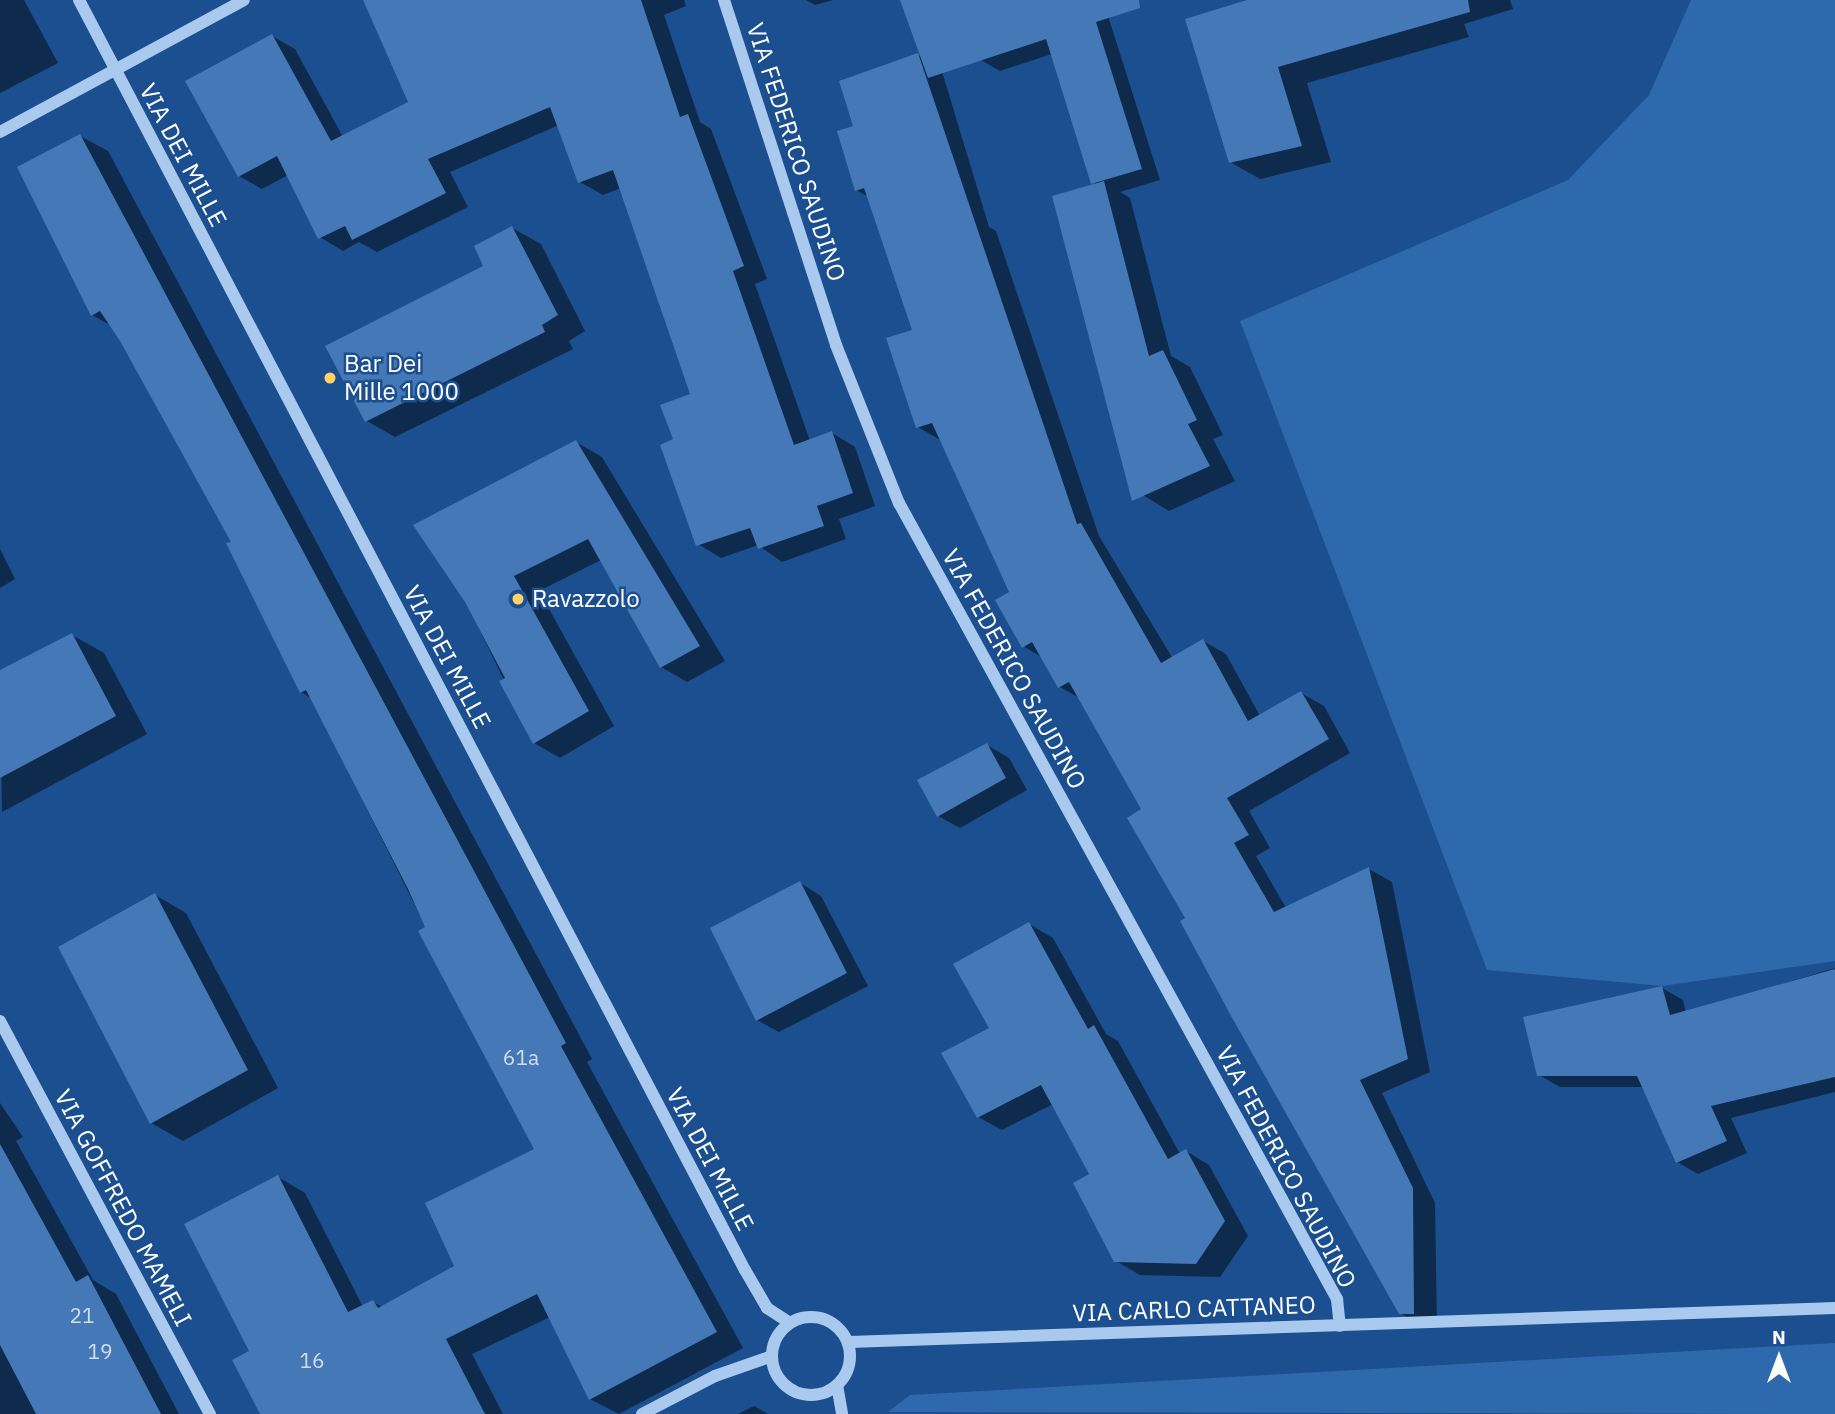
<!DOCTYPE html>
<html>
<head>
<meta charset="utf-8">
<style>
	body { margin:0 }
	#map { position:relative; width:1835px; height:1414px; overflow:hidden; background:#1b4f8f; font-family:"IBM Plex Sans",sans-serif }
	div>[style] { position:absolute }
	.green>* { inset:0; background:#2e69ad }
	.shadow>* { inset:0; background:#0007 }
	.building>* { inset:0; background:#4478b7 }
	.minor>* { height:12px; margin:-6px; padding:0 6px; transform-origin:6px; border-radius:6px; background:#a9c9ee }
	.minor>.ring { margin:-6px; padding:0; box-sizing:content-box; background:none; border:12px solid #a9c9ee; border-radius:50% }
	.dots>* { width:19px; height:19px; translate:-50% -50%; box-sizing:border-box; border:4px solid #1b4f8f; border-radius:50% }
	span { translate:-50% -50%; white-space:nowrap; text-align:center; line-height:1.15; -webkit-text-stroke:5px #1b4f8f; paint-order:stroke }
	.number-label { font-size:21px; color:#d0dded }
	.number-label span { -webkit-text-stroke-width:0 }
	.street-label { font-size:24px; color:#fff }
	.poi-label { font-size:24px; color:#fff }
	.left { translate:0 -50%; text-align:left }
	.north { position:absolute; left:1744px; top:1323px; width:70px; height:70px; -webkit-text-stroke:5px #1b4f8f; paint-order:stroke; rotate:0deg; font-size:19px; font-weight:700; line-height:28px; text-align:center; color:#fff }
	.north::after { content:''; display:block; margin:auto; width:24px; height:32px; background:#fff; clip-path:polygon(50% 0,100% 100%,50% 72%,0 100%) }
</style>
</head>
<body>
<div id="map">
	<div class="green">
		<div style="clip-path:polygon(1691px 0,1835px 0,1835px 961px,1662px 986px,1487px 970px,1240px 321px,1568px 180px,1649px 95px)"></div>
		<div style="clip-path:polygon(1835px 1343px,1835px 1414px,888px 1412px,910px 1395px)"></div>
	</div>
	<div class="shadow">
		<div style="clip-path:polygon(0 0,24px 0,58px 63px,0 93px)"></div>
		<div style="clip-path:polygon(365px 0,684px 0,686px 6px,664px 15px,700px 122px,711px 129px,767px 279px,755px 284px,810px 441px,832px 433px,855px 447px,875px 506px,839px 519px,846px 539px,782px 562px,758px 545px,721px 558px,698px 544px,675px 440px,692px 395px,621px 188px,603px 195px,580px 182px,559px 125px,450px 172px,468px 207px,377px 252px,359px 242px,343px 251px,320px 237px,288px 175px,262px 189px,239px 176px,272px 36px,295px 49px,343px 137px,411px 103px)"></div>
		<div style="clip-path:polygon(806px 0,833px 0,815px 5px)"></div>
		<div style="clip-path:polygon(977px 0,1103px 0,1160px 180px,1120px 192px,1130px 198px,1171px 356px,1190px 367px,1223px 435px,1213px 439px,1235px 481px,1169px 511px,1143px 495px,1095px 185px,1052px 54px,1000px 71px,981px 60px)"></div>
		<div style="clip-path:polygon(1253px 0,1510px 0,1513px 9px,1464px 24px,1469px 37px,1307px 83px,1331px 162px,1260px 179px,1230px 162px)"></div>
		<div style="clip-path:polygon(918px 55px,941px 68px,989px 227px,996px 231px,1099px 536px,1173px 659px,1203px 641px,1226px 654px,1260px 716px,1301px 693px,1324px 706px,1350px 753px,1249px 811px,1270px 848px,1256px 856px,1286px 908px,1369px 869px,1392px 882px,1430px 1072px,1382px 1093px,1435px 1203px,1437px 1326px,1423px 1326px,1400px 1313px,1187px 919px,1144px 810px,1081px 699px,1060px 687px,1043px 658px,1023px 646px,1012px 593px,940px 440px,918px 427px,914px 331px,869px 197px,856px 190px,855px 127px)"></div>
		<div style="clip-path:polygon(80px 136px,108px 151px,592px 1059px,587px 1062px,743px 1348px,619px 1414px,590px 1399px,550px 1317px,472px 1354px,503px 1414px,263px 1414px,251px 1352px,278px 1177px,305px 1193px,363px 1307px,373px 1302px,383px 1307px,457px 1266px,537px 1150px,312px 699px,301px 692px,233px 543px,112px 326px,92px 315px)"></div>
		<div style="clip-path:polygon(512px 228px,541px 244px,585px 331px,569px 341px,573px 349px,395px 437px,367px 421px)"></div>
		<div style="clip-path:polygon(576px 442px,602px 457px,725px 661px,687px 682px,661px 667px,601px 560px,539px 591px,614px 726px,560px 758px,534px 743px,466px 601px)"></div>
		<div style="clip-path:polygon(0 549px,15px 579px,0 588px)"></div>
		<div style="clip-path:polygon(72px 635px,104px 653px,147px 734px,2px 812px,0 672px)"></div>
		<div style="clip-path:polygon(987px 745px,1009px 758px,1027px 790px,960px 828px,938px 816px)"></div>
		<div style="clip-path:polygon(800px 883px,821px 896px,868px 986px,779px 1032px,757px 1020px)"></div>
		<div style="clip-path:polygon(155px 895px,186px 913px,278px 1088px,183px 1141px,151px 1123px)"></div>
		<div style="clip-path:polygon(1029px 924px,1053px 938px,1106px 1034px,1118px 1041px,1180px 1154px,1186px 1151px,1209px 1165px,1248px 1236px,1220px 1277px,1140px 1275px,1116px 1261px,1091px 1175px,1053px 1104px,1002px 1130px,978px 1117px,992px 1028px)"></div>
		<div style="clip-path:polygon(1835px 968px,1835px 1092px,1731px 1118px,1747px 1153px,1698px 1174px,1677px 1162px,1643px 1087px,1560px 1087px,1539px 1075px,1662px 988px,1683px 1000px,1686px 1013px)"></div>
		<div style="clip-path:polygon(0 1103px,23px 1137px,16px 1141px,93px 1280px,116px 1294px,179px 1414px,0 1414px)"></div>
		<div style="clip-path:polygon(754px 1406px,768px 1414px,738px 1414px)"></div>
	</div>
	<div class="building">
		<div style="clip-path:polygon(363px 0,641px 0,680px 117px,688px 114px,744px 266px,733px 271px,794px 445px,832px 431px,853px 493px,817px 506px,824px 526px,758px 549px,750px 528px,696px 546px,660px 445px,673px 439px,660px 405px,690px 394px,613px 170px,578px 183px,550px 107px,428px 159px,446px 193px,352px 240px,345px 226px,318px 239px,277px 156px,238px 177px,185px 81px,272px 34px,331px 141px,408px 102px)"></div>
		<div style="clip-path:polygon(900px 0,1139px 0,1140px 8px,1096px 22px,1142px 169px,1091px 184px,1046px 39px,928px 78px)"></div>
		<div style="clip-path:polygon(1247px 0,1468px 0,1470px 12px,1278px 67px,1302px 146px,1229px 163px,1185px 19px)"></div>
		<div style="clip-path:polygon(918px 53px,1077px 524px,1081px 523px,1161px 663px,1203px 639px,1248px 721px,1301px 691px,1329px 739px,1227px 798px,1249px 835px,1234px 843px,1274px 912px,1369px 867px,1408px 1059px,1360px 1080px,1413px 1188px,1414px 1314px,1399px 1314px,1230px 1014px,1180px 921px,1185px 918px,1127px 818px,1141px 809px,1069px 682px,1058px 688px,1032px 642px,1022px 648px,995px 600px,1009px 592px,932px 423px,916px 428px,886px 338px,912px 330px,864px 188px,855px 191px,837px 131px,853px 126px,839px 81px)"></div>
		<div style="clip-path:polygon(80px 134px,566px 1043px,561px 1046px,717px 1332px,589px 1400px,537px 1294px,446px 1339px,485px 1414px,260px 1414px,232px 1360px,249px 1351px,184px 1224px,278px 1175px,348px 1312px,373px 1300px,378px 1308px,454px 1266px,425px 1203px,534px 1149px,418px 931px,425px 927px,408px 889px,306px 690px,300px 693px,226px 543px,231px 542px,120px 341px,100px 311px,91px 316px,17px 167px)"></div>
		<div style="clip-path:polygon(1104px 181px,1149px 356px,1163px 350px,1197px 420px,1188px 424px,1210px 466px,1132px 501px,1052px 196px)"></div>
		<div style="clip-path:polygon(512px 226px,558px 315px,542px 325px,545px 332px,365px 422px,325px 346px,483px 266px,474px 246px)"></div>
		<div style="clip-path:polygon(576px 440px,700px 646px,660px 668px,588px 539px,514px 576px,589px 711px,533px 744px,499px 681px,505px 678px,465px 602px,413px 525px)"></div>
		<div style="clip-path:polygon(72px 633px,116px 716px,0 778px,0 670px)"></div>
		<div style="clip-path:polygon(987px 743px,1006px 778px,937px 817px,917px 780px)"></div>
		<div style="clip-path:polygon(800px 881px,847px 973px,756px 1021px,710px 928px)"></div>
		<div style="clip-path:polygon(155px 893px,248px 1070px,150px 1124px,58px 947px)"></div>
		<div style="clip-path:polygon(1029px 922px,1088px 1029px,1094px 1025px,1168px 1159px,1186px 1149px,1225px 1221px,1196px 1264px,1114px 1262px,1073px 1183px,1089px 1174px,1041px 1085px,977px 1118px,941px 1053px,989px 1028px,953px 964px)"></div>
		<div style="clip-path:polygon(1835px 969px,1835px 1077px,1711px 1106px,1727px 1141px,1676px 1163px,1637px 1076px,1537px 1076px,1523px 1017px,1662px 986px,1670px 1015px)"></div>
		<div style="clip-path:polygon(0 1144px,76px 1282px,88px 1275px,161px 1414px,36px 1414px,0 1345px)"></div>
	</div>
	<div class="minor">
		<div style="left:79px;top:0;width:1434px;rotate:62.33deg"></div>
		<div style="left:745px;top:1270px;width:44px;rotate:59.9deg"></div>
		<div style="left:767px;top:1308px;width:27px;rotate:33deg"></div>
		<div style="left:724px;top:0;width:363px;rotate:72deg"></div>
		<div style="left:836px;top:345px;width:170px;rotate:68.3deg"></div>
		<div style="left:899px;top:503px;width:909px;rotate:61.18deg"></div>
		<div style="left:1337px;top:1299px;width:27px;rotate:84deg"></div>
		<div style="left:0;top:132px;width:277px;rotate:-28.4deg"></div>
		<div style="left:0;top:1021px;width:446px;rotate:61.9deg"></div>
		<div class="ring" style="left:772px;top:1317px;width:66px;height:66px"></div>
		<div style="left:849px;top:1342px;width:987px;rotate:-1.97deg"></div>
		<div style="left:837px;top:1385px;width:29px;rotate:80deg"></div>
		<div style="left:642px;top:1414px;width:82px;rotate:-27.5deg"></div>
		<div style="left:715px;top:1376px;width:60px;rotate:-19.3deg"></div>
	</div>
	<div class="dots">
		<div style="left:330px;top:378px;background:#ffd166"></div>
		<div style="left:518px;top:599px;background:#ffd166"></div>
	</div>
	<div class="number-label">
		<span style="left:521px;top:1057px">61a</span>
		<span style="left:82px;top:1315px">21</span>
		<span style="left:100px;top:1351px">19</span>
		<span style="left:312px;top:1360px">16</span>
	</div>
	<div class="street-label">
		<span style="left:796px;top:152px;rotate:72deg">VIA FEDERICO SAUDINO</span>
		<span style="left:183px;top:155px;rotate:62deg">VIA DEI MILLE</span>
		<span style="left:447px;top:657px;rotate:62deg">VIA DEI MILLE</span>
		<span style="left:1014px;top:669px;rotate:61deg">VIA FEDERICO SAUDINO</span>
		<span style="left:710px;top:1159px;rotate:62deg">VIA DEI MILLE</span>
		<span style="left:1286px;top:1167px;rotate:62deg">VIA FEDERICO SAUDINO</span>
		<span style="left:123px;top:1208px;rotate:62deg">VIA GOFFREDO MAMELI</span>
		<span style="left:1194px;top:1309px;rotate:-2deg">VIA CARLO CATTANEO</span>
	</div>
	<div class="poi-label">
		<span class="left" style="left:344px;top:378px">Bar Dei<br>Mille 1000</span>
		<span class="left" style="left:532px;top:599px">Ravazzolo</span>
	</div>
	<div class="north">N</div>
</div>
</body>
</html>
